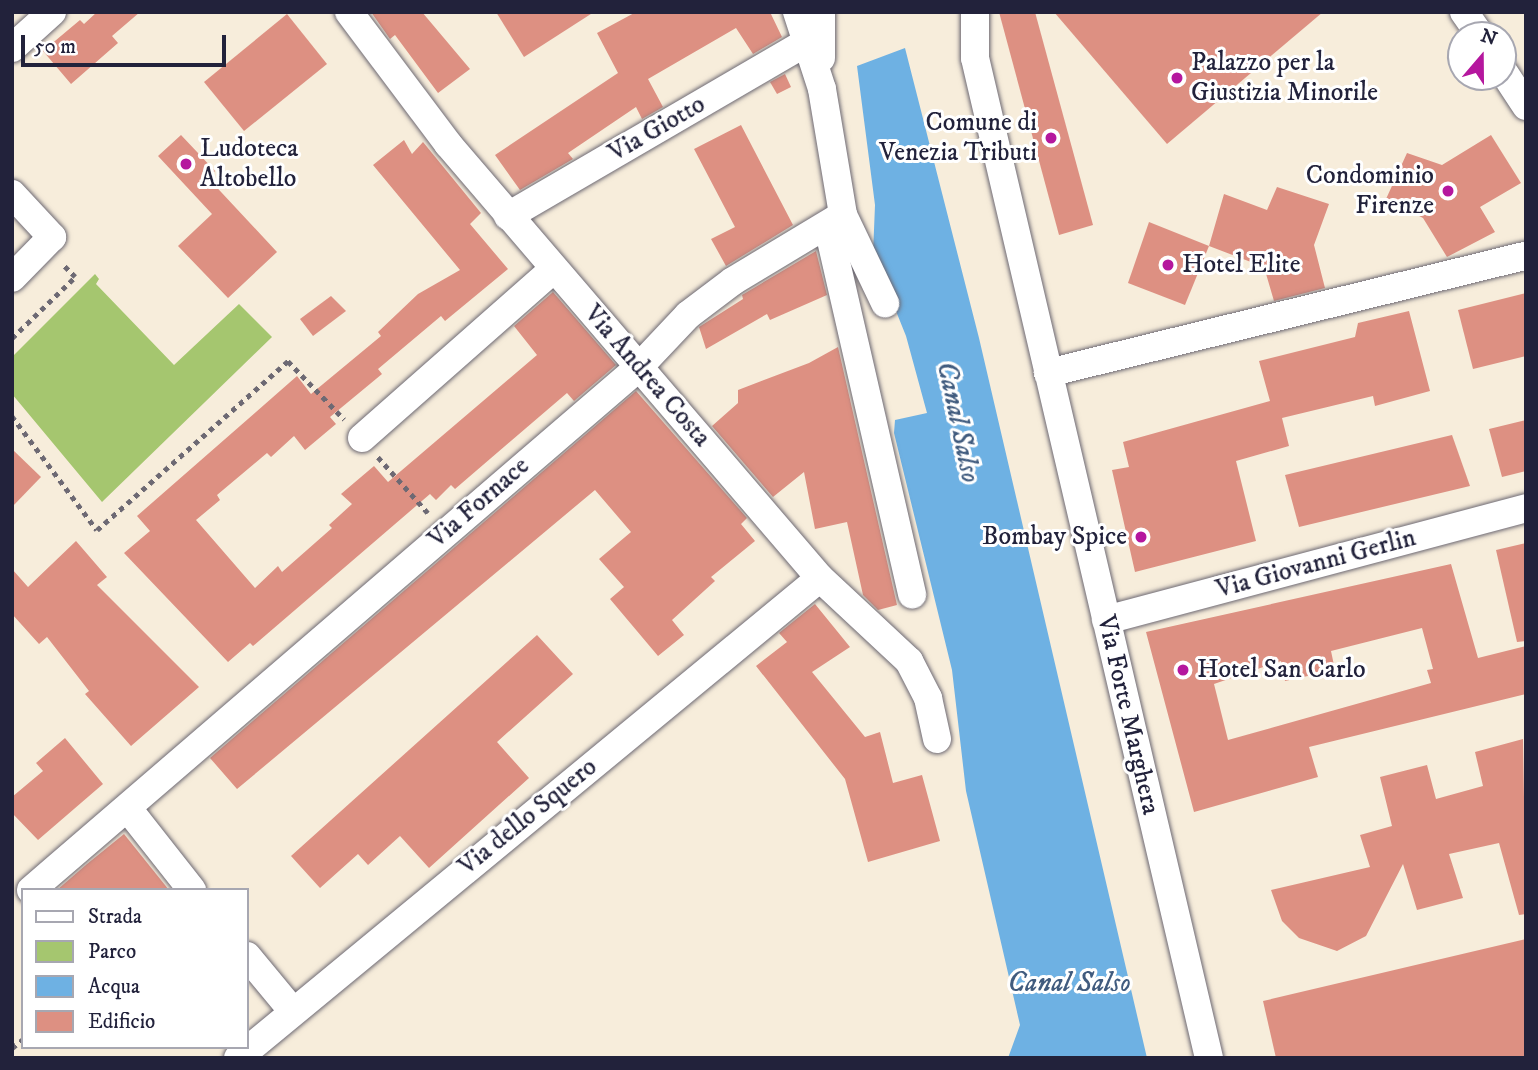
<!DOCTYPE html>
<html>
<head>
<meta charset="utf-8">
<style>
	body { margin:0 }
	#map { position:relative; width:1538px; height:1070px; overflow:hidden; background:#f7eddb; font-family:"IM FELL DW Pica",serif }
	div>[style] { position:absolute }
	.green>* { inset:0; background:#a5c66f }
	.water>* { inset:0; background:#6eb1e3 }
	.building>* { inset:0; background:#dd9082 }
	.path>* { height:4.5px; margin-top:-2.25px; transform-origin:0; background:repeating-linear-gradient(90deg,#6d6973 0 5px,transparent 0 10px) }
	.roads { filter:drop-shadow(0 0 2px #6d6973) drop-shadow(0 0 2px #6d6973) }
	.minor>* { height:28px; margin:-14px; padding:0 14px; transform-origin:14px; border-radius:14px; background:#fff }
	.dots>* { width:19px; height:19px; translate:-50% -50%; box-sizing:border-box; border:4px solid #fff; border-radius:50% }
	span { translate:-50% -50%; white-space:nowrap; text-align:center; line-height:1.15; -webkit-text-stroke:6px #fff; paint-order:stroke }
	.poi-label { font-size:26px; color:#22223b }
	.left { translate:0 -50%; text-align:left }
	.right { translate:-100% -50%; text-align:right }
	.street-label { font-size:26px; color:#22223b }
	.water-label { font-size:28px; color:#405b7e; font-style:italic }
	.frame { position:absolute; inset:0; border:14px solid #22223b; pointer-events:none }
	.legend { position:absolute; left:21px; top:888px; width:228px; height:161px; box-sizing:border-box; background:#fff; border:2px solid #a7a7b1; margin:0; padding:9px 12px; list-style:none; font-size:21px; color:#22223b }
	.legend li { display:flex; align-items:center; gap:14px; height:35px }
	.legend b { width:35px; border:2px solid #a7a7b1 }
	.north { position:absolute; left:1447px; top:21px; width:70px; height:70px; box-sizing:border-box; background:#fff; border:2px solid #a7a7b1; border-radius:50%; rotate:20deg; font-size:19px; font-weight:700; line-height:28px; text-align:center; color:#22223b }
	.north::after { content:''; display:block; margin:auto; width:24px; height:32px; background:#b5179e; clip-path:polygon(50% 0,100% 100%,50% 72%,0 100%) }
	.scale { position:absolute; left:21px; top:35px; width:205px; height:32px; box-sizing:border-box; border:4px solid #22223b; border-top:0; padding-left:9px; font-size:21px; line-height:24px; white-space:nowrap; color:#22223b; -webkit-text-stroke:5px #fff; paint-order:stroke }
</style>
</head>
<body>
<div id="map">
	<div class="green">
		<div style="clip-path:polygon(95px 274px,99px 279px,96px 284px,174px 365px,239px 304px,272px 337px,102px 502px,12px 394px,12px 357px)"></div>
	</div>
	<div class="water">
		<div style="clip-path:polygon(905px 48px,979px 338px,1147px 1058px,1008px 1058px,1020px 1025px,966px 791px,952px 670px,894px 433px,895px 420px,927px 413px,906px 336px,873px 254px,875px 205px,857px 66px)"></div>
	</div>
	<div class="building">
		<div style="clip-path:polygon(97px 12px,140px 12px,112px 36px,118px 43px,71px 84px,43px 51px,80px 20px,84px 24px)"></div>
		<div style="clip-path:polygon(371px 12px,422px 12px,470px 69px,438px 93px,395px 35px,390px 39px)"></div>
		<div style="clip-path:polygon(496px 12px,594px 12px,524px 57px)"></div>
		<div style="clip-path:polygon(636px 12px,770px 12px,782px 37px,753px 54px,736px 28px,648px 79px,663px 107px,642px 119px,636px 107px,568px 153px,573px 159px,520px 190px,495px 155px,618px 73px,597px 33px)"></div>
		<div style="clip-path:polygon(999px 12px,1035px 12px,1093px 225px,1059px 235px)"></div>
		<div style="clip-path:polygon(1054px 12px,1323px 12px,1167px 144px)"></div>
		<div style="clip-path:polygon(287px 14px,327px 64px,244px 131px,204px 82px)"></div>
		<div style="clip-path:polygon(785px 74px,791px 87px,777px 94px,770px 82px)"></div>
		<div style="clip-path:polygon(741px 125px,793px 225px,726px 266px,711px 239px,735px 227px,694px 149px)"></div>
		<div style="clip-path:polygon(181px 135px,215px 171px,208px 178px,277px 252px,228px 298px,178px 246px,212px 214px,158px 156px)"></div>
		<div style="clip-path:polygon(1491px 135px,1521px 183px,1480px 207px,1495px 232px,1447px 257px,1423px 218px,1386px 199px,1407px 153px,1442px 165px)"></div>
		<div style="clip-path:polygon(404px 140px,412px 154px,423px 142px,481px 213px,470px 224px,508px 269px,445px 321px,441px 316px,378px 369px,382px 374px,330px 417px,336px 424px,305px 450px,294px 436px,271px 457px,267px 453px,217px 495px,220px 500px,196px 520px,255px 588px,278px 566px,282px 572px,332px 528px,329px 525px,352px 504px,341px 494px,374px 466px,388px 482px,537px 355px,514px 326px,553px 292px,616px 365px,574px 401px,567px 393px,455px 489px,451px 485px,436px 500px,430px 494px,253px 646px,250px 643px,228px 662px,124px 553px,150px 531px,137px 516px,297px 376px,311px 394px,381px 336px,378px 332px,418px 294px,460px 270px,373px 165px)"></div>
		<div style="clip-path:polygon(1277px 187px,1329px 204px,1314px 245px,1325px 288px,1274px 301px,1264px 267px,1209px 246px,1224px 194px,1267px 210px)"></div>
		<div style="clip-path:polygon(1149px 222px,1209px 246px,1185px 305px,1128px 283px)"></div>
		<div style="clip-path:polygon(816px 251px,827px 295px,770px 320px,767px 314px,706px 349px,699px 327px,743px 299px,742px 295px)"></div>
		<div style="clip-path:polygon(1526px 293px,1526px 356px,1473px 369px,1458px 310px)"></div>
		<div style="clip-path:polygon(331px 296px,346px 311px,313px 336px,300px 319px)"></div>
		<div style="clip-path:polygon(1409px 311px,1430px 391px,1375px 406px,1373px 396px,1282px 418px,1289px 446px,1236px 461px,1256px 541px,1135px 572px,1112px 470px,1129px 467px,1123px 442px,1270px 401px,1259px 361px,1355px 337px,1358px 323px)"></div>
		<div style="clip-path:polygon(838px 347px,897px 605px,878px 610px,863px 595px,847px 522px,815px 529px,804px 472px,773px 497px,712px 426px,738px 403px,738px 390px,809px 363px)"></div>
		<div style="clip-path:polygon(636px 391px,747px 518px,741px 524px,755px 541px,711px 577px,715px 581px,672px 620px,684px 635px,658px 656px,610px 599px,624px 587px,599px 559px,631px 532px,595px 490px,237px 789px,210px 758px)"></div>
		<div style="clip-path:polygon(1526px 420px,1526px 471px,1502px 477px,1489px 429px)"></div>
		<div style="clip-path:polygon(1452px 435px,1470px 486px,1299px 527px,1285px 475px)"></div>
		<div style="clip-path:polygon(12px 449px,41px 477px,12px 507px)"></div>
		<div style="clip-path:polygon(76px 541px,107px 577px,97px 585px,199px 687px,131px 746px,85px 694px,89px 691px,47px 637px,39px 644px,12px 614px,12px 569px,28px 587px)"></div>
		<div style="clip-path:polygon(1526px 543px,1526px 641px,1517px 642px,1496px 550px)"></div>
		<div style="clip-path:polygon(evenodd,1451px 564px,1478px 658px,1526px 646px,1526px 694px,1309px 747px,1318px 777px,1194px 812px,1146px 632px,1451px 564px,1422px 628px,1433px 669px,1427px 670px,1431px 683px,1228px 740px,1214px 684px,1281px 661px,1285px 681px,1335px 670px,1331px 651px,1422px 628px)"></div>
		<div style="clip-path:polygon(815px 604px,850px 647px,812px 672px,865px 737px,880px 732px,893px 783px,922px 775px,940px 841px,868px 862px,845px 779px,756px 666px,787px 642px,779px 633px)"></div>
		<div style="clip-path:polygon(537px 635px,573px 674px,497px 742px,529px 778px,429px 868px,400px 836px,368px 865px,358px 854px,320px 888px,291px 856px)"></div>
		<div style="clip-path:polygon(65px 738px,103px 784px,38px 840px,12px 813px,12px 797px,43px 771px,36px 763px)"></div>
		<div style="clip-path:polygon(1523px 739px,1526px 914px,1519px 915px,1499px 843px,1449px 854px,1463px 898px,1417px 910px,1403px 864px,1366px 936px,1337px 951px,1299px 938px,1282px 921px,1271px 890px,1370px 867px,1360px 835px,1392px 826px,1380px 777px,1427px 765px,1436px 799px,1483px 786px,1475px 752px)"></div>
		<div style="clip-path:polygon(124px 834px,169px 890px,57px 890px,87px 864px)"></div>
		<div style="clip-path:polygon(1526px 939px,1526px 1058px,1276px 1058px,1263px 1001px)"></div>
	</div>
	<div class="path">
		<div style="left:12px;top:338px;width:88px;rotate:-44.1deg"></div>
		<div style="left:75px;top:277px;width:20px;rotate:-135deg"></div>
		<div style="left:12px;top:416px;width:142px;rotate:53.3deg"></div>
		<div style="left:97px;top:530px;width:255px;rotate:-41.5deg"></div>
		<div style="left:288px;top:361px;width:81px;rotate:46deg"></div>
		<div style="left:378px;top:457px;width:75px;rotate:48.2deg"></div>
		<div style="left:12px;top:1048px;width:14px;rotate:-39deg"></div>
	</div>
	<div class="roads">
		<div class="minor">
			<div style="left:349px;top:12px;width:165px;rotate:53.1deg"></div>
			<div style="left:448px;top:144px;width:572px;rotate:49.4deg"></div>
			<div style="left:820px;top:578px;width:122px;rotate:43deg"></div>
			<div style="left:909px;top:661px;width:42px;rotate:62.8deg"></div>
			<div style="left:928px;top:698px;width:42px;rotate:77.6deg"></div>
			<div style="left:797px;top:12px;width:81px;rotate:72deg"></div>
			<div style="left:822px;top:89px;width:128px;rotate:80.5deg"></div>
			<div style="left:843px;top:215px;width:98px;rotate:64.5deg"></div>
			<div style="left:975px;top:12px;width:46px;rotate:90deg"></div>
			<div style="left:975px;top:58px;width:1027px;rotate:76.83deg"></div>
			<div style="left:1464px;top:12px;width:28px;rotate:55deg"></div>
			<div style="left:12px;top:48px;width:54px;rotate:-42deg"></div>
			<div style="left:821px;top:58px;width:46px;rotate:-90deg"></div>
			<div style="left:1503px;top:71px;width:42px;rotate:56.7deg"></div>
			<div style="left:12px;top:194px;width:59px;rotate:47.1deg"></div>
			<div style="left:52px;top:237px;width:57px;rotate:134.3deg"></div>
			<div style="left:508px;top:216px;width:344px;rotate:-30.2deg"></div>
			<div style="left:828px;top:227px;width:377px;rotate:77.1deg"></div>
			<div style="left:1048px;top:373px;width:492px;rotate:-13.8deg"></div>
			<div style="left:362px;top:438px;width:256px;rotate:-41.4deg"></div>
			<div style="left:1106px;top:620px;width:435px;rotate:-14.9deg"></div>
			<div style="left:129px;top:810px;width:102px;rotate:51.8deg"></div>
			<div style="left:31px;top:890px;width:802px;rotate:-40.7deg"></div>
			<div style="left:639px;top:367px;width:71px;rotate:-46.7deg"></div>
			<div style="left:688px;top:315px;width:56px;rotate:-37.1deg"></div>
			<div style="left:733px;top:281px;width:128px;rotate:-31deg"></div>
			<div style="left:247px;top:956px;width:69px;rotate:50.3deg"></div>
			<div style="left:238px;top:1058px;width:754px;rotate:-39.51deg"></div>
		</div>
	</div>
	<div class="dots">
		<div style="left:1177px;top:78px;background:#b5179e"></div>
		<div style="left:1051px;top:138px;background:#b5179e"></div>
		<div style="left:186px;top:164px;background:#b5179e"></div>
		<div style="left:1448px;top:191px;background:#b5179e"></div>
		<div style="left:1168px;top:265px;background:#b5179e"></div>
		<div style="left:1141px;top:537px;background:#b5179e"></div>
		<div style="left:1183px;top:670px;background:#b5179e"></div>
	</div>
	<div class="poi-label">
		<span class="left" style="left:1191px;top:78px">Palazzo per la<br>Giustizia Minorile</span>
		<span class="right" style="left:1037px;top:138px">Comune di<br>Venezia Tributi</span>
		<span class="left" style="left:200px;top:164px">Ludoteca<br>Altobello</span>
		<span class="right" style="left:1434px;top:191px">Condominio<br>Firenze</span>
		<span class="left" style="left:1182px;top:265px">Hotel Elite</span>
		<span class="right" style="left:1127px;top:537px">Bombay Spice</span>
		<span class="left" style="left:1197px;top:670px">Hotel San Carlo</span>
	</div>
	<div class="street-label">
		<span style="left:657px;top:129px;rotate:-30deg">Via Giotto</span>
		<span style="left:647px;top:376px;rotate:49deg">Via Andrea Costa</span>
		<span style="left:479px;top:503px;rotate:-41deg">Via Fornace</span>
		<span style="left:1316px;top:564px;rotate:-15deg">Via Giovanni Gerlin</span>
		<span style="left:1128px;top:715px;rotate:77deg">Via Forte Marghera</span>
		<span style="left:528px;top:817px;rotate:-39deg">Via dello Squero</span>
	</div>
	<div class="water-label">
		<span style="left:958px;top:422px;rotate:78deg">Canal Salso</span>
		<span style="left:1069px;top:983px">Canal Salso</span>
	</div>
	<div class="frame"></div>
	<ul class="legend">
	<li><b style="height:9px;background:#fff"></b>Strada</li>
	<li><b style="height:19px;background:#a5c66f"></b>Parco</li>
	<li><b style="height:19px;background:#6eb1e3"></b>Acqua</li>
	<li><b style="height:19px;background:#dd9082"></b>Edificio</li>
	</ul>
	<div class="north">N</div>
	<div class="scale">50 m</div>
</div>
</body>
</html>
